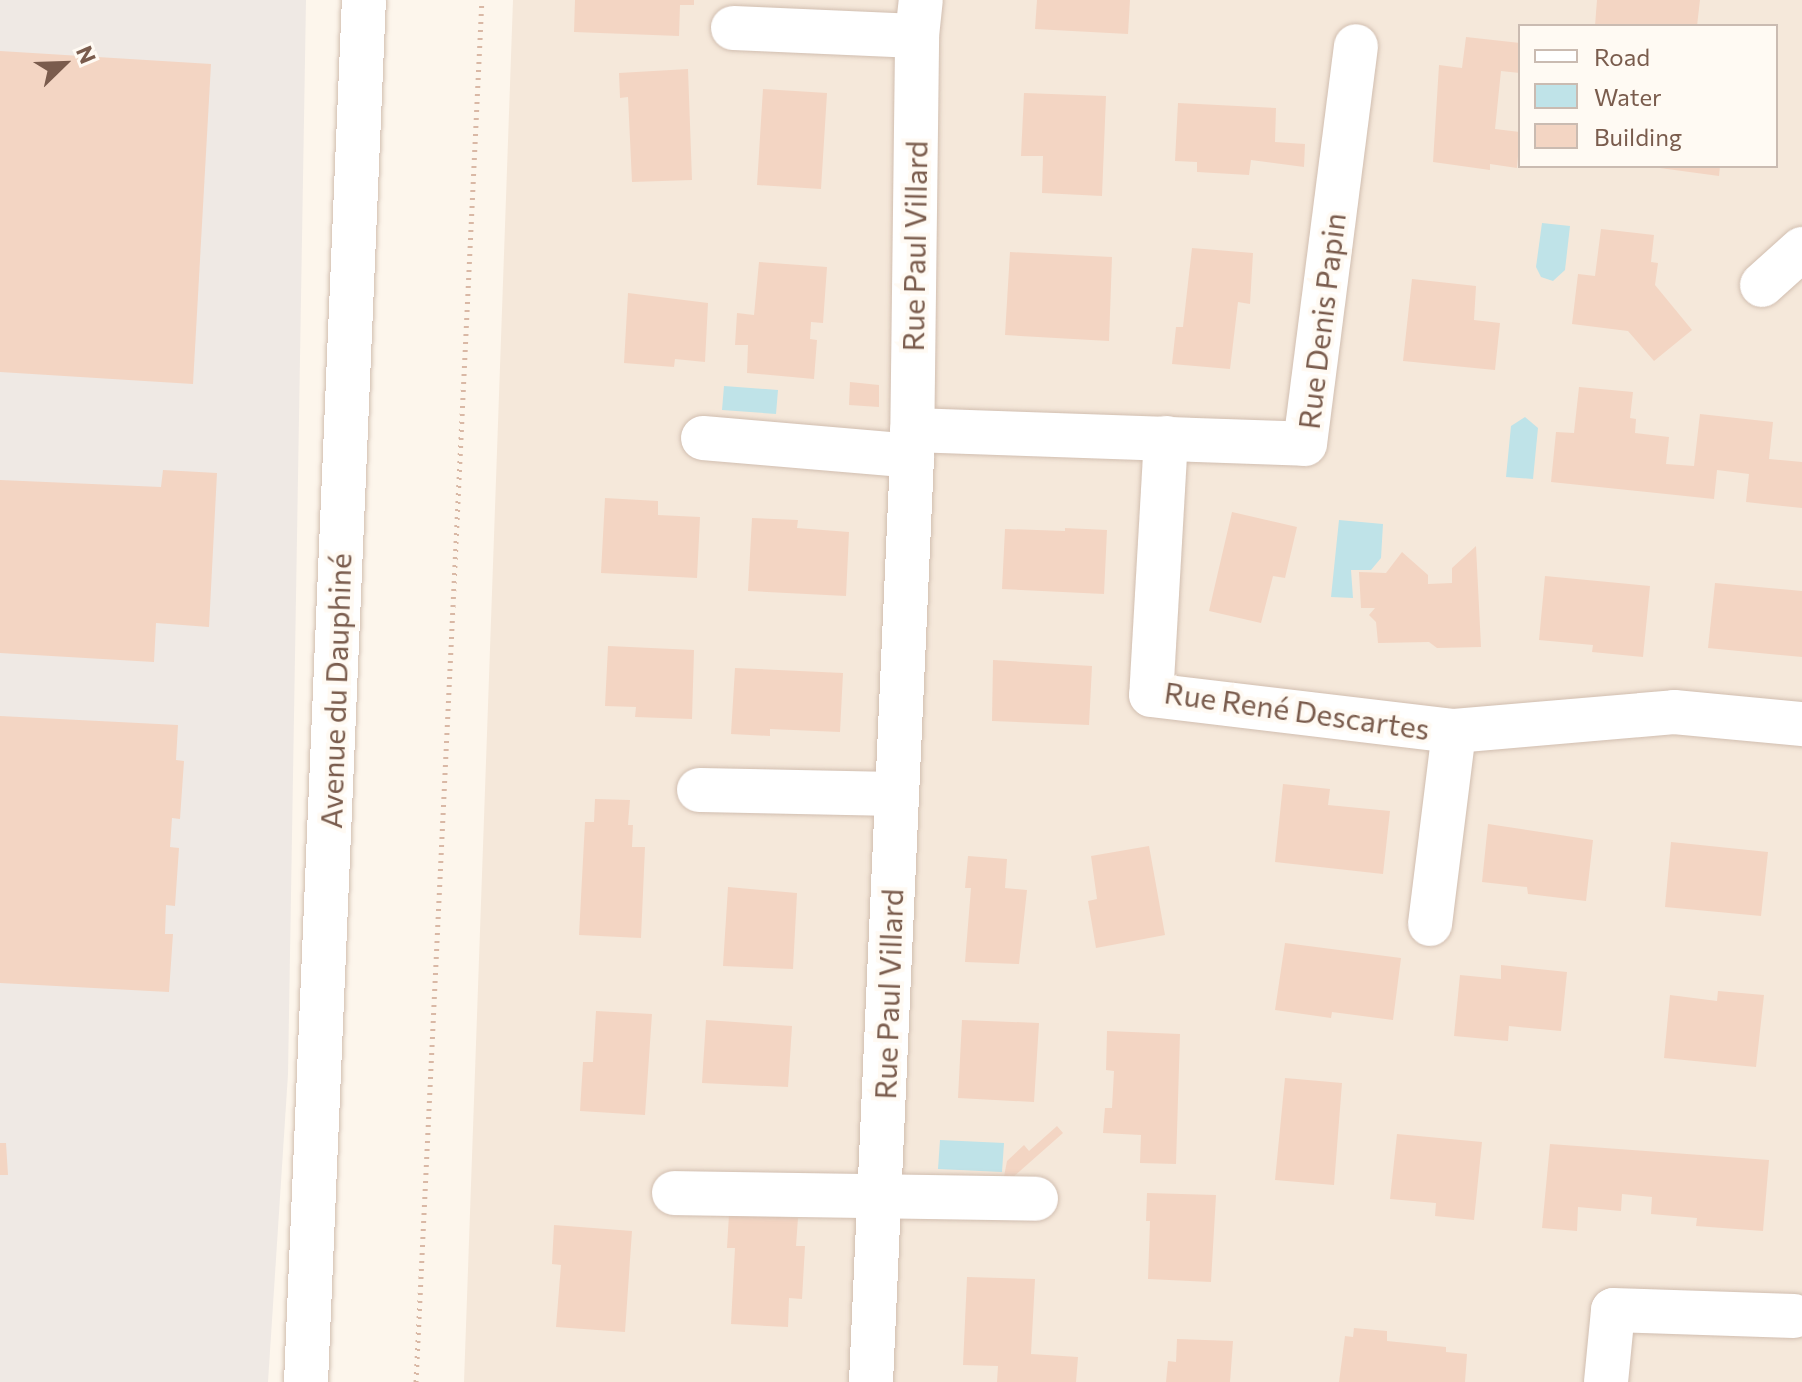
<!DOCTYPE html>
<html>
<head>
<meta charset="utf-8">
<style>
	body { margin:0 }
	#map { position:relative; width:1802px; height:1382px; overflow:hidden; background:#fdf6ec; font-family:Commissioner,sans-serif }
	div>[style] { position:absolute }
	.residential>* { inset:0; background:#f5e8da }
	.industrial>* { inset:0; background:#efe9e4 }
	.water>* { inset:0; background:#bfe3e8 }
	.building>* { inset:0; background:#f3d5c3 }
	.path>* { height:5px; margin-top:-2.5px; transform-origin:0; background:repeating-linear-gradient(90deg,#d9b8a5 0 2px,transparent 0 8px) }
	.roads { filter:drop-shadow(0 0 2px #d1beb0) drop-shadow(0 0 2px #d1beb0) }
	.street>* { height:44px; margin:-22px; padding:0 22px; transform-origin:22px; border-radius:22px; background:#fff }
	.secondary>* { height:44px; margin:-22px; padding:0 22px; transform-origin:22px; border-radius:22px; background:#fff }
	span { translate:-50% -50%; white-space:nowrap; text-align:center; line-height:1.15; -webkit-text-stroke:8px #fffaf3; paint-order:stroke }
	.street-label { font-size:30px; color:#7a5c4d }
	.legend { position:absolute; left:1518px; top:24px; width:260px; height:144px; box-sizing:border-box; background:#fffaf3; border:2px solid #cabbb1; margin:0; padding:10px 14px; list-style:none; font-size:24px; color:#7a5c4d }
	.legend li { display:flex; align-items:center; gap:16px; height:40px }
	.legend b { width:40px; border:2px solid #cabbb1 }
	.north { position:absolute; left:24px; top:24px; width:80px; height:80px; -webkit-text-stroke:6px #fffaf3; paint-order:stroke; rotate:67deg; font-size:22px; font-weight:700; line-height:32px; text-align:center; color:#7a5c4d }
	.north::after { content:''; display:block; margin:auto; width:28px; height:36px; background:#7a5c4d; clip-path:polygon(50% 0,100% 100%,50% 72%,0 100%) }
</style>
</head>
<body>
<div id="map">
	<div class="residential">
		<div style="clip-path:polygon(evenodd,513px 0,1802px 0,1802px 1382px,464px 1382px,513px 0,1520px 26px,1776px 26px,1776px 166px,1520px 166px,1520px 26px)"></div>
	</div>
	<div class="industrial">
		<div style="clip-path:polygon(0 0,306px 0,288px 1074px,268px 1382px,0 1382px)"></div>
	</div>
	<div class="water">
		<div style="clip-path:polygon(1542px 223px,1570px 226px,1565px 270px,1553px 281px,1541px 277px,1536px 267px)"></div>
		<div style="clip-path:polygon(724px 386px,778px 390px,776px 414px,722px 410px)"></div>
		<div style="clip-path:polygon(1525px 417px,1538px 428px,1533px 479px,1506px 477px,1511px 426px)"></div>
		<div style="clip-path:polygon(1339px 520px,1383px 524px,1381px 558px,1371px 570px,1351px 570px,1353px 598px,1331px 597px)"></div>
		<div style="clip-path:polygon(940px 1140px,1004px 1143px,1002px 1172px,938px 1169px)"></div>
	</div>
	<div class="building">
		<div style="clip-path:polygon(575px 0,694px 0,694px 5px,680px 5px,679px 36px,574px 32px)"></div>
		<div style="clip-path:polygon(1037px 0,1130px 0,1128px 34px,1035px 29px)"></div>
		<div style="clip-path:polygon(1597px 0,1700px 0,1697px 26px,1595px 26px)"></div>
		<div style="clip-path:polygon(1466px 37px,1520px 43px,1520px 73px,1501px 71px,1495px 129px,1520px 132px,1517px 168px,1490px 164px,1490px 170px,1433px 162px,1439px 65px,1462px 68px)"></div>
		<div style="clip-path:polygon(0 51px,211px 64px,193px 384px,0 372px)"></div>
		<div style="clip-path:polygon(688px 69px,692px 180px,632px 182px,628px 97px,620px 98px,619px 73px)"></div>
		<div style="clip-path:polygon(763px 89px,827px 93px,821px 189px,757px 185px)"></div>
		<div style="clip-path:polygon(1024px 93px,1106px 96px,1102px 196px,1042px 193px,1043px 156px,1021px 156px)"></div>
		<div style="clip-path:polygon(1178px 103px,1276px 108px,1275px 142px,1305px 144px,1304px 167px,1251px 160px,1249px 175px,1197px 172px,1197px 162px,1175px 161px)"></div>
		<div style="clip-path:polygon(1645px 166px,1720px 166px,1719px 176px)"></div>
		<div style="clip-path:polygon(1601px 229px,1654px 235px,1651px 262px,1658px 263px,1655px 285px,1692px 330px,1654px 361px,1628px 331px,1572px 324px,1578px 274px,1595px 276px)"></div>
		<div style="clip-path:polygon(1192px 248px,1253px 253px,1250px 304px,1238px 302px,1230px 369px,1172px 364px,1176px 327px,1183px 327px)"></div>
		<div style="clip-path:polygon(1010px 252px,1112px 257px,1109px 341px,1005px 335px)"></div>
		<div style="clip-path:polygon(759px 262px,827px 267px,823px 323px,811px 322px,810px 339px,817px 340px,814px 379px,747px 373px,748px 345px,735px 345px,737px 313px,754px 315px)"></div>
		<div style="clip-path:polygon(1412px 279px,1476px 286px,1474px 320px,1500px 323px,1495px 370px,1403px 361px)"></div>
		<div style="clip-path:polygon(628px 293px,708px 303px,705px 362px,675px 359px,674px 367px,624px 363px)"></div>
		<div style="clip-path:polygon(850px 382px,879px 385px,879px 407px,849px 405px)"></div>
		<div style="clip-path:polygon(1579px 387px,1633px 392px,1630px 418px,1636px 419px,1635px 433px,1669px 437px,1666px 464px,1694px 466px,1700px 414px,1773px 422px,1769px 459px,1802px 462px,1802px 508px,1746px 502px,1749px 474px,1717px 470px,1714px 499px,1551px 482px,1556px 432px,1574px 433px)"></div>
		<div style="clip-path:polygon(163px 470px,217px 473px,209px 627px,156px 623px,154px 662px,0 653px,0 480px,161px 487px)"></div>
		<div style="clip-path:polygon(605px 498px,658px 501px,658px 515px,700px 517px,697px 578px,601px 573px)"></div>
		<div style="clip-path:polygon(1232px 512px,1297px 527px,1285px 578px,1273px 576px,1261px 623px,1209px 611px)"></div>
		<div style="clip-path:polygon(752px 518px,798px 520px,797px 528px,849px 532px,846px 596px,748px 591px)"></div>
		<div style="clip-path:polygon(1065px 528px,1107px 530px,1104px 594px,1002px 589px,1005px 529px,1065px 531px)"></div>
		<div style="clip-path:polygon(1476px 546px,1481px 647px,1437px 648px,1429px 642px,1378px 643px,1376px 622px,1369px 615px,1375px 608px,1361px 608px,1359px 572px,1386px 573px,1402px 552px,1428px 575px,1428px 584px,1452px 583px,1452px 568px)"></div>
		<div style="clip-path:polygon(1545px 576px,1650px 586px,1643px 657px,1592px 652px,1593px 645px,1539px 640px)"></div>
		<div style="clip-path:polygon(1715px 583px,1802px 591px,1802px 657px,1708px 648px)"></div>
		<div style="clip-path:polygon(608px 646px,694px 650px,692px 719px,635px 717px,636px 707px,605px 706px)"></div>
		<div style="clip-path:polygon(993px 660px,1092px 666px,1089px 725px,992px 721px)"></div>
		<div style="clip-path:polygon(735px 668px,843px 673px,840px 732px,770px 729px,770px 736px,731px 734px)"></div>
		<div style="clip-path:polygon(0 716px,178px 725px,176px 760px,184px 761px,180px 819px,172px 818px,170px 847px,179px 848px,175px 906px,166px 905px,165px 934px,173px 934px,169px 992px,0 983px)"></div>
		<div style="clip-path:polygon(1283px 784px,1330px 789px,1328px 805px,1390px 811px,1383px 874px,1275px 862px)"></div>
		<div style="clip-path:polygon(595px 799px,630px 800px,628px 825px,633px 825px,632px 847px,645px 847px,641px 938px,579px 935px,585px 822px,594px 822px)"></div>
		<div style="clip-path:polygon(1488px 824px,1593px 840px,1586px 901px,1528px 894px,1527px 887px,1482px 882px)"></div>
		<div style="clip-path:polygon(1671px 842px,1768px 852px,1761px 916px,1665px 907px)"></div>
		<div style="clip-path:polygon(1149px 846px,1165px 935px,1096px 948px,1088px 901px,1097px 899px,1091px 856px)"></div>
		<div style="clip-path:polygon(968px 856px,1007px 859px,1005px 888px,1027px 890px,1019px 964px,965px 962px,971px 888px,965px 888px)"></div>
		<div style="clip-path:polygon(728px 887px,797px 893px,793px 969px,723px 966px)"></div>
		<div style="clip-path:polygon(1285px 943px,1401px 958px,1393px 1020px,1332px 1012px,1331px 1018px,1275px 1010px)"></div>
		<div style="clip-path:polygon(1501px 965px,1567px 972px,1561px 1031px,1509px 1026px,1508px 1041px,1454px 1036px,1460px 975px,1501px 979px)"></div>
		<div style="clip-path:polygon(1718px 991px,1764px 995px,1756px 1067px,1664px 1058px,1670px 995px,1717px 1001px)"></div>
		<div style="clip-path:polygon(596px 1011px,652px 1014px,645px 1115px,580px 1111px,583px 1062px,593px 1062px)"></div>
		<div style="clip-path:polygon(706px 1020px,792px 1026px,788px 1087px,702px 1083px)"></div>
		<div style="clip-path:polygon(962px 1020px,1039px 1023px,1034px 1102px,958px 1098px)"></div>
		<div style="clip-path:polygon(1107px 1031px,1180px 1034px,1176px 1164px,1140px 1163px,1141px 1135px,1103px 1133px,1105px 1108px,1112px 1108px,1114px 1071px,1106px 1070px)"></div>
		<div style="clip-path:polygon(1285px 1078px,1342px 1083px,1334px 1185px,1275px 1180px)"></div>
		<div style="clip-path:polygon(1057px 1126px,1063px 1133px,1002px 1187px,1007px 1161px,1024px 1145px,1029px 1151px)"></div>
		<div style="clip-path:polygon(1397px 1134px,1482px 1142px,1474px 1220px,1435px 1216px,1436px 1203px,1390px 1199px)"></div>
		<div style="clip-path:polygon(0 1143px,6px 1143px,8px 1175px,0 1175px)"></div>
		<div style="clip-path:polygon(1550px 1144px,1769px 1160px,1763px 1231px,1696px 1226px,1697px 1218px,1651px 1214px,1652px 1197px,1622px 1194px,1621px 1211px,1578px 1207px,1577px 1231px,1542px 1228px)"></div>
		<div style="clip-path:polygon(1147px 1193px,1216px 1195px,1211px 1282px,1148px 1279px,1150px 1221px,1146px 1221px)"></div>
		<div style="clip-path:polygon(729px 1214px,798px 1218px,796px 1246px,805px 1246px,802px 1299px,789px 1298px,788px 1327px,731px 1324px,735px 1248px,727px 1248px)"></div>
		<div style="clip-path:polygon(554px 1225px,632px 1231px,625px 1332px,556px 1327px,561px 1265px,552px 1264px)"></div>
		<div style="clip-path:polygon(967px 1277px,1035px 1279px,1031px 1354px,1078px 1357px,1076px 1382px,997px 1382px,998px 1366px,963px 1365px)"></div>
		<div style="clip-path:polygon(1354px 1328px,1387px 1331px,1387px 1341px,1446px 1347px,1446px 1352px,1467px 1354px,1465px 1382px,1339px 1382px,1345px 1336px,1353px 1337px)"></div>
		<div style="clip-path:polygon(1177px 1339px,1233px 1341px,1230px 1382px,1166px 1382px,1168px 1361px,1176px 1362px)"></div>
	</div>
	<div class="path">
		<div style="left:416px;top:1382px;width:1384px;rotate:-87.27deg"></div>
	</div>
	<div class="roads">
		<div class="street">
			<div style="left:733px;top:28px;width:184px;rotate:2.5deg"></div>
			<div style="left:1762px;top:285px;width:54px;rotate:-42deg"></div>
			<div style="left:912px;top:430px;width:393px;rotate:2deg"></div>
			<div style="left:1305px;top:444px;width:401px;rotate:-82.7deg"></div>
			<div style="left:703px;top:438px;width:210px;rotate:4.9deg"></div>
			<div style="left:1166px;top:438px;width:257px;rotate:93.3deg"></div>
			<div style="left:1151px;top:695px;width:305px;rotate:6.8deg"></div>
			<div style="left:1454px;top:731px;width:221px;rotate:-4.9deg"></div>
			<div style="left:1674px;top:712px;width:129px;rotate:5.4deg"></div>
			<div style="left:699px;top:790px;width:198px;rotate:1.2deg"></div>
			<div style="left:1430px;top:924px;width:194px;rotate:-82.9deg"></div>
			<div style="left:674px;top:1193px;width:362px;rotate:0.9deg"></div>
			<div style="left:871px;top:1382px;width:927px;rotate:-87.46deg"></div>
			<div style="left:912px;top:456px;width:420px;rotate:-89.3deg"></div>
			<div style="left:917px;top:36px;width:36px;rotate:-84deg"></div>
			<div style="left:1606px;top:1382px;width:72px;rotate:-84.4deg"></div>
			<div style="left:1613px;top:1310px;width:181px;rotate:1.9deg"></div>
		</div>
		<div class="secondary">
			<div style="left:306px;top:1382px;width:1383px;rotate:-87.6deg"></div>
		</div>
	</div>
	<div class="street-label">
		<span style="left:914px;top:246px;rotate:-89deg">Rue Paul Villard</span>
		<span style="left:1321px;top:321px;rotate:-83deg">Rue Denis Papin</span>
		<span style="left:335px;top:691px;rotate:-88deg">Avenue du Dauphiné</span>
		<span style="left:1297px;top:710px;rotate:8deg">Rue René Descartes</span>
		<span style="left:888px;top:994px;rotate:-88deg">Rue Paul Villard</span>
	</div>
	<ul class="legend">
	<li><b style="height:10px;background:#fff"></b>Road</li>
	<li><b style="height:22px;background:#bfe3e8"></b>Water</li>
	<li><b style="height:22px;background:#f3d5c3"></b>Building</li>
	</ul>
	<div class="north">N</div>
</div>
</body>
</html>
